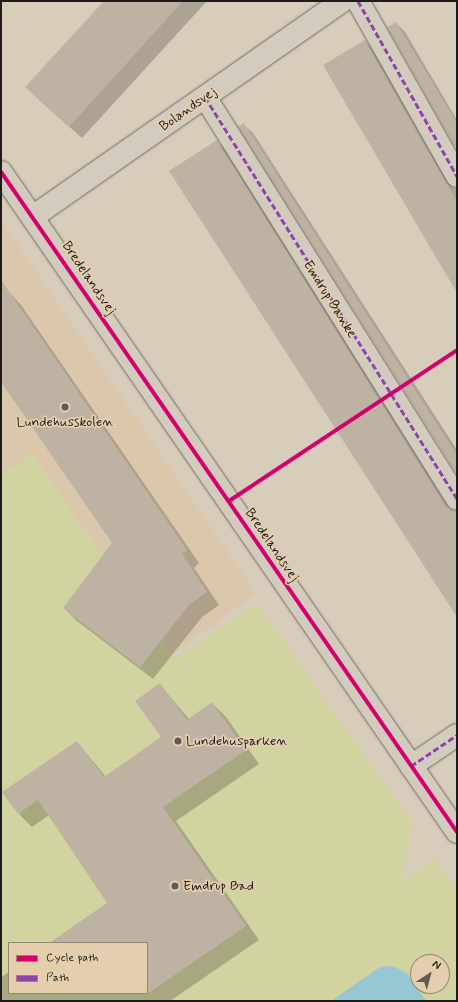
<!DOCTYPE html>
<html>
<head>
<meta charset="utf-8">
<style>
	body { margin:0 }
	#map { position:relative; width:458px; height:1002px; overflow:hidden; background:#d8ccbb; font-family:Mynerve,sans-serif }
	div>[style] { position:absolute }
	.built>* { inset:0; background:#dbc8ac }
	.green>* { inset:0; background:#d1d3a1 }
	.water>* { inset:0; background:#98c7d4 }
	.shadow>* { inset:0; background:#0003 }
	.building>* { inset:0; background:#beb3a3 }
	.roads { filter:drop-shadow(0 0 1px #716b64) drop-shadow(0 0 1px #716b64) }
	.minor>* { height:22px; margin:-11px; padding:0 11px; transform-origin:11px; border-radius:11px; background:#d4cbbf }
	.quiet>* { height:3px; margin-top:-1.5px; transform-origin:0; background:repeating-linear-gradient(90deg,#8e44ad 0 6px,transparent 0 9px) }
	.cycleway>* { height:4px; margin:-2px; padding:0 2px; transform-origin:2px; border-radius:2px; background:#d6006c }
	.dots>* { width:11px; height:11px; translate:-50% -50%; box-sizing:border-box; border:2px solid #e5ceae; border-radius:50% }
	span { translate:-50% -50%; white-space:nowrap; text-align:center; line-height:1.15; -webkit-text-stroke:3.5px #e5ceae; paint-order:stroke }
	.street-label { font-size:14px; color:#1c1c1c }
	.poi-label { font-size:14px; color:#1c1c1c }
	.left { translate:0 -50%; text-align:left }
	.frame { position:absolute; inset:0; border:2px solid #1c1c1c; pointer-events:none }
	.legend { position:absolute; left:8px; top:942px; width:140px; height:52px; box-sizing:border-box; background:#e5ceae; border:1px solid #958774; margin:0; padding:5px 7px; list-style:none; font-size:12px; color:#1c1c1c }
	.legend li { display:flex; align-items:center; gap:8px; height:20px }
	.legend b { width:20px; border:1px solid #958774 }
	.north { position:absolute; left:410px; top:954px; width:40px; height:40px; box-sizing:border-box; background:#e5ceae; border:1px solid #958774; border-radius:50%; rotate:36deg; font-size:11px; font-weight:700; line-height:16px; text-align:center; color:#1c1c1c }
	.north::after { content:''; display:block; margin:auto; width:14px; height:18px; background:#5e5a54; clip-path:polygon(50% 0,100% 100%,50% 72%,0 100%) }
</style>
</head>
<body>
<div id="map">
	<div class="built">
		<div style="clip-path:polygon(1px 220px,256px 593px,1px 782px)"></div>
	</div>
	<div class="green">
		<div style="clip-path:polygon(evenodd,32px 454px,175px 659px,257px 603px,413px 823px,401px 883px,435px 858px,457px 889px,457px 1001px,1px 1001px,1px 475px,32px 454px,9px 943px,147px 943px,147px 993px,9px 993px,9px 943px,32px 454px,418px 962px,442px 962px,442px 986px,418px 986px,418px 962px)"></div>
	</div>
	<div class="water">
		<div style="clip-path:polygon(393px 966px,407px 973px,426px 1001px,331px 1001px,380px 967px)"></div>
	</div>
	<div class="shadow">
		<div style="clip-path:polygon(106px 1px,207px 1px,82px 138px,39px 100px)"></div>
		<div style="clip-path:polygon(396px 23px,405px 32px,457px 120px,457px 149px,388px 27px)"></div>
		<div style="clip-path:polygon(365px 41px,374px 50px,452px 187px,457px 189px,457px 292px)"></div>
		<div style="clip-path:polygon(244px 125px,253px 133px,457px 450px,457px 474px)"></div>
		<div style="clip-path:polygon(217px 142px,226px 150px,451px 509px,457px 616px)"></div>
		<div style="clip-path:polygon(9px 292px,21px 305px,199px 563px,194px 568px,219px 605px,202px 617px,153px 679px,77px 621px,64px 608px,114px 543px,1px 380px,1px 298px)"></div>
		<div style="clip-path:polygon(160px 685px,189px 719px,212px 703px,226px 717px,259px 764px,176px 821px,259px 940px,170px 1001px,1px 1001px,1px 977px,9px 972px,9px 993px,147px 993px,147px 943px,51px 943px,109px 903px,49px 815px,32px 827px,19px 814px,77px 742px,106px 777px,163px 737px)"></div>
	</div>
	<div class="building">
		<div style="clip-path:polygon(104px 1px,183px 1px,69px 127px,25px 87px)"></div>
		<div style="clip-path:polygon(396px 22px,457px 123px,457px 144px,454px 146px,387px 27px)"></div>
		<div style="clip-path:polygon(365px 40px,457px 201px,457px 293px,323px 65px)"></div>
		<div style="clip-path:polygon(244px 123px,457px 455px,457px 475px,238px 127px)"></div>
		<div style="clip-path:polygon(217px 140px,446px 506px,457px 511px,457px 617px,169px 171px)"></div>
		<div style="clip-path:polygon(1px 280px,187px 550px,182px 554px,207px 592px,189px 605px,140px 667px,63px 608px,112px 543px,1px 382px)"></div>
		<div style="clip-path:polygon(160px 683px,187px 720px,212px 702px,246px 750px,163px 807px,246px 926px,147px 994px,147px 943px,49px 943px,107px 903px,38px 800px,18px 814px,2px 792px,77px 741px,104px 777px,161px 737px,135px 701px)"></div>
	</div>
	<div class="roads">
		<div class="minor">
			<div style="left:358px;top:1px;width:201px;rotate:60.5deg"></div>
			<div style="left:205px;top:97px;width:474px;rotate:57.9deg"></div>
			<div style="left:1px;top:172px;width:802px;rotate:55.36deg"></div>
			<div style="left:34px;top:216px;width:376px;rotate:-34.9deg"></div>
			<div style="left:411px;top:766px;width:55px;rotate:-34deg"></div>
		</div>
	</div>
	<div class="quiet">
		<div style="left:358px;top:1px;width:201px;rotate:60.5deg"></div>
		<div style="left:205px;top:97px;width:474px;rotate:57.9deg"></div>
		<div style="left:411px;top:766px;width:55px;rotate:-34deg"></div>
	</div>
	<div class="cycleway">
		<div style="left:1px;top:172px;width:802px;rotate:55.36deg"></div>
		<div style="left:229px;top:501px;width:273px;rotate:-33.5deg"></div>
	</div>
	<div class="dots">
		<div style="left:65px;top:407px;background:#5e5a54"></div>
		<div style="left:178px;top:741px;background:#5e5a54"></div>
		<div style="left:175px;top:886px;background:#5e5a54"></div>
	</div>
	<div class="street-label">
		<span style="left:188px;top:109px;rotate:-35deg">Bolandsvej</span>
		<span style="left:89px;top:278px;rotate:56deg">Bredelandsvej</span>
		<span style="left:330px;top:299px;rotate:58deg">Emdrup Banke</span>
		<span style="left:272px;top:545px;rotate:56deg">Bredelandsvej</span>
	</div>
	<div class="poi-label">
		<span style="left:65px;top:422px">Lundehusskolen</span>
		<span class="left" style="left:186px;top:741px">Lundehusparken</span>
		<span class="left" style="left:183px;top:886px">Emdrup Bad</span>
	</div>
	<div class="frame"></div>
	<ul class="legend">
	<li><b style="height:5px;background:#d6006c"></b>Cycle path</li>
	<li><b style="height:5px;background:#8e44ad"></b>Path</li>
	</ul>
	<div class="north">N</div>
</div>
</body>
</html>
